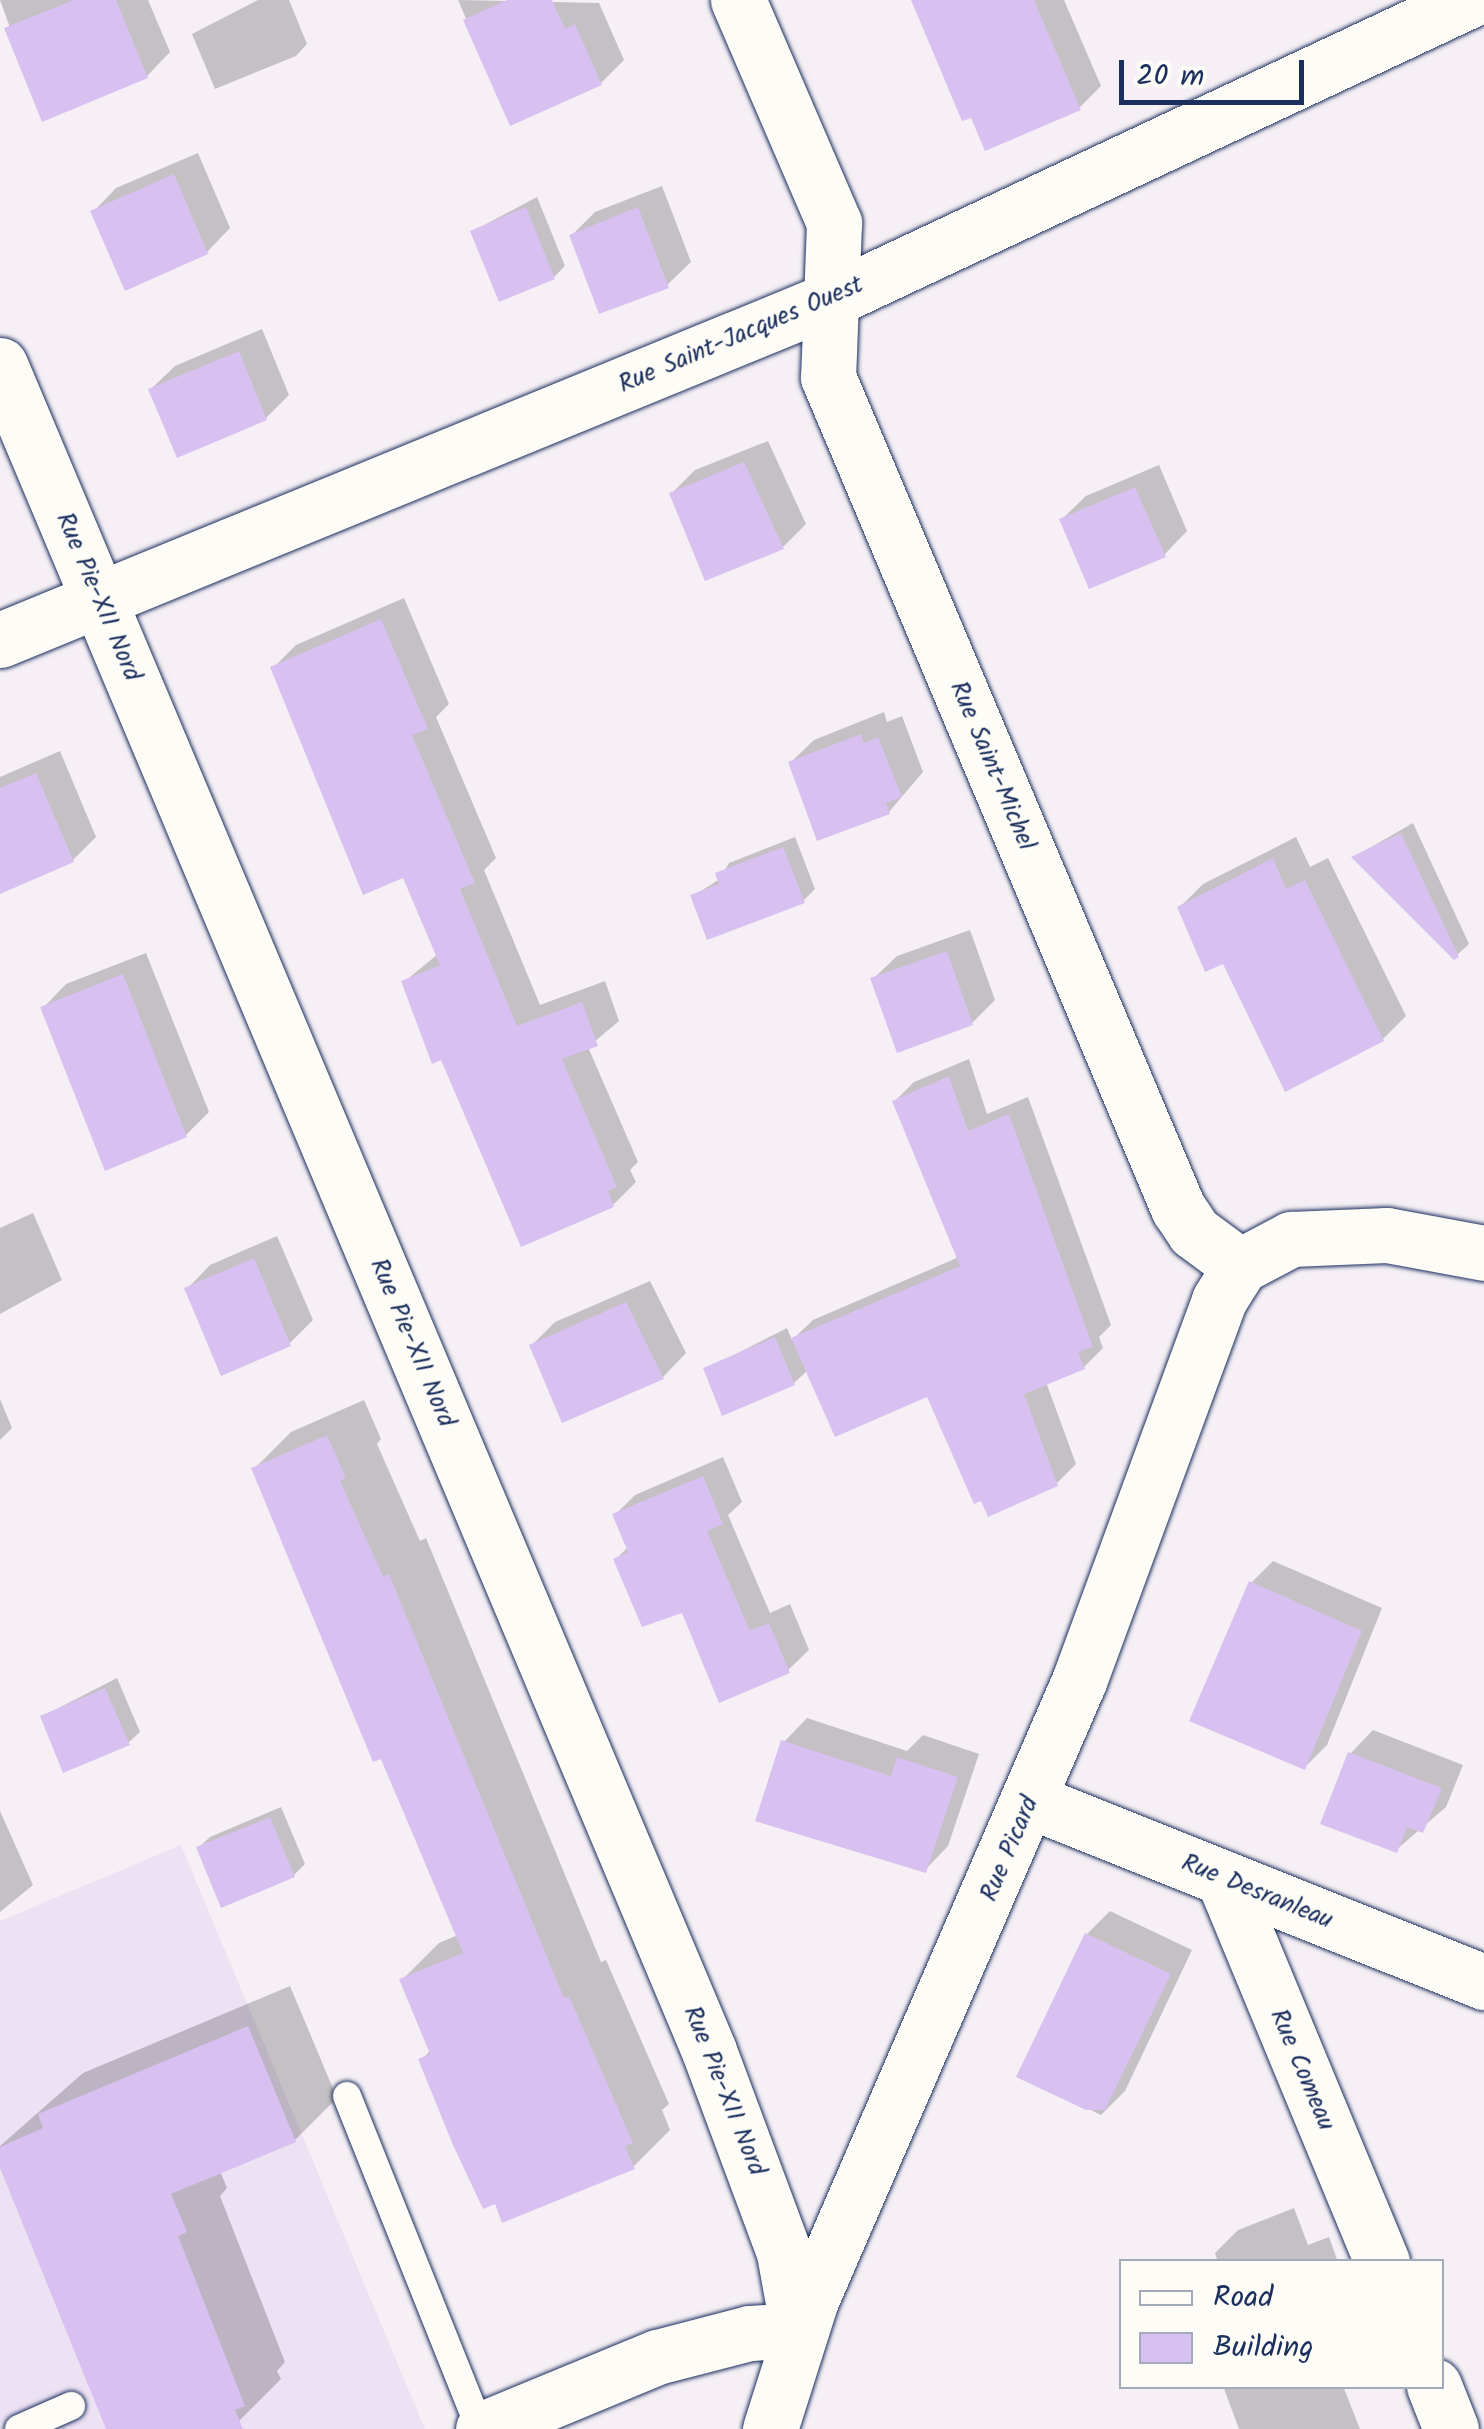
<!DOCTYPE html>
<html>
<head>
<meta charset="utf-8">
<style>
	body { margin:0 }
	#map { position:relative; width:1484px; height:2429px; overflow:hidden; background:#f6f0f6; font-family:Kalam,sans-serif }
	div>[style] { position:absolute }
	.built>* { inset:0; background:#ede2f4 }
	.shadow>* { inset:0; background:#0003 }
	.building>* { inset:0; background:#d8c0f0 }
	.roads { filter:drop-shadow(0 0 2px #1b2f5e) drop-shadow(0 0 2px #1b2f5e) }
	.lane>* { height:28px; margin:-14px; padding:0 14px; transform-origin:14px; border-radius:14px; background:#fdfcf7 }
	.street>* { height:55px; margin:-27.5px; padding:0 27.5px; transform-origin:27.5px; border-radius:27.5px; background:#fdfcf7 }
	span { translate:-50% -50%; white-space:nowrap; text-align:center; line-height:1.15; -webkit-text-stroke:9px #fdfcf7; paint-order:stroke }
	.street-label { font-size:25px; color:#1b2f5e }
	.legend { position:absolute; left:1119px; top:2259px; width:325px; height:130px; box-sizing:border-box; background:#fdfcf7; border:2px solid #a3aaba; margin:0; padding:12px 18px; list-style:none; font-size:30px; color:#1b2f5e }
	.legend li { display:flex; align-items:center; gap:20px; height:50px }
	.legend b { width:50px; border:2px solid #a3aaba }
	.scale { position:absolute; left:1119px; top:60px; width:185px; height:45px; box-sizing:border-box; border:5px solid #1b2f5e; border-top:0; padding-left:12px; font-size:30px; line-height:35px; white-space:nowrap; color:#1b2f5e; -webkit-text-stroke:8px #fdfcf7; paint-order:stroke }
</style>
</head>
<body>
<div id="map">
	<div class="built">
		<div style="clip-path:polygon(181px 1845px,425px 2429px,0 2429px,0 1921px)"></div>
	</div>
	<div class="shadow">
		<div style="clip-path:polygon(0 0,148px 0,170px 52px,147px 76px,43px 118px)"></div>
		<div style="clip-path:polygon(258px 0,289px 0,307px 44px,296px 56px,215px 89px,192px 34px)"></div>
		<div style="clip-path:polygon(458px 0,599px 3px,624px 60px,601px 83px,511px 123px)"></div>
		<div style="clip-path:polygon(914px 0,1064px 0,1101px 86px,1079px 108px)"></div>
		<div style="clip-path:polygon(198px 153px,230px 228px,207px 252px,126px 288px,93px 212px,116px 188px)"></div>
		<div style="clip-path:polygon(662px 186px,691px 262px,667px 285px,572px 235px,595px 212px)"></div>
		<div style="clip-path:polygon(537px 197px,565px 266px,554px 277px,473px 231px)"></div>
		<div style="clip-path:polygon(262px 329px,289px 395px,266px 418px,151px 389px,175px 366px)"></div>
		<div style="clip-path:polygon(768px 441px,806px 524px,783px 547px,672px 493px,695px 470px)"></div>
		<div style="clip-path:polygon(1159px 465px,1187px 531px,1164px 555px,1062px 519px,1086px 496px)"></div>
		<div style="clip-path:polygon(404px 598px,449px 704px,436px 717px,496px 858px,484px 870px,540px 1005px,605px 981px,619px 1021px,588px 1047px,638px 1162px,630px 1170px,636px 1182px,613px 1205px,443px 1057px,404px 982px,438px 954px,404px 875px,273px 668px,296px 645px)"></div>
		<div style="clip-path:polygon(884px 712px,887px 722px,902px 716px,923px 772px,889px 812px,790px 763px,814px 740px)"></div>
		<div style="clip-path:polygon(60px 751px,96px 837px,73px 860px,0 892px,0 777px)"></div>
		<div style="clip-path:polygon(1413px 823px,1469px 944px,1457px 955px,1354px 857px)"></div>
		<div style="clip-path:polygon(795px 837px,815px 889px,804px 900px,693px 896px,720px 879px,729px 863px)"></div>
		<div style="clip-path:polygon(1296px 837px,1310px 867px,1328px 858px,1406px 1016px,1383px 1039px,1224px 961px,1180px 907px,1203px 884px)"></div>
		<div style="clip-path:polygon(970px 930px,995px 1000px,972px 1023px,873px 979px,897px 956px)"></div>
		<div style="clip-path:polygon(146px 953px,209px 1112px,186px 1135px,43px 1008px,66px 984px)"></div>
		<div style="clip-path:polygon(969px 1059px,987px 1114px,1028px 1097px,1111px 1325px,1099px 1337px,1103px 1348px,1084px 1367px,1046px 1382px,1076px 1464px,1056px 1484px,928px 1394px,808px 1370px,794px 1383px,706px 1369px,787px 1328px,792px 1340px,813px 1320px,959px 1257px,895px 1101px,914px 1082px)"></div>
		<div style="clip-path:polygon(33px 1213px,62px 1280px,0 1314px,0 1228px)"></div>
		<div style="clip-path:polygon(277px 1236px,313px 1320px,290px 1343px,187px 1289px,210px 1265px)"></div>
		<div style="clip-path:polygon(650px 1281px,686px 1353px,663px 1377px,563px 1419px,532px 1345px,555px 1322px)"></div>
		<div style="clip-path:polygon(0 1399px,12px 1428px,0 1440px)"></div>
		<div style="clip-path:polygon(364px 1400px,381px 1439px,377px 1444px,420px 1541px,426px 1538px,601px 1962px,606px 1960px,669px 2104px,662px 2110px,670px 2130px,633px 2167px,496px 2200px,421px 2060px,431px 2050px,402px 1980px,439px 1943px,458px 1935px,254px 1469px,291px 1432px)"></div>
		<div style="clip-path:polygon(723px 1457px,742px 1502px,728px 1515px,770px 1613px,790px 1604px,809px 1650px,788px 1670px,683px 1610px,616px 1559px,628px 1547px,615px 1515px,635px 1495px)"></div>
		<div style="clip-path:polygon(1273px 1561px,1382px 1608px,1327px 1745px,1305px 1767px,1251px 1583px)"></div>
		<div style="clip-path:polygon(117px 1678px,140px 1732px,128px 1743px,43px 1716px)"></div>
		<div style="clip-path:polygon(807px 1718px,907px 1751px,923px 1735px,979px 1754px,948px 1846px,925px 1870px,784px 1742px)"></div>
		<div style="clip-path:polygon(1373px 1730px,1463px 1765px,1446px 1807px,1396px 1850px,1350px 1754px)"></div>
		<div style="clip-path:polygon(281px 1807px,305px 1864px,294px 1875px,198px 1848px,210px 1837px)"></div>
		<div style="clip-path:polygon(0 1811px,33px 1885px,0 1912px)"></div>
		<div style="clip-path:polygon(1110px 1911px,1192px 1950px,1125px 2091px,1101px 2115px,1019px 2075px,1087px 1934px)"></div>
		<div style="clip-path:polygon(290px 1986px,337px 2098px,295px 2140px,220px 2171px,227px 2188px,220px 2196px,285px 2362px,277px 2371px,281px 2379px,239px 2421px,219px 2429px,108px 2429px,0 2162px,0 2146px,83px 2073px)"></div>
		<div style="clip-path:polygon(1294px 2208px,1308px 2245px,1329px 2237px,1338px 2262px,1218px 2262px,1215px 2253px,1238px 2230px)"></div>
		<div style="clip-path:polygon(1223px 2386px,1343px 2386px,1360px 2429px,1239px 2429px)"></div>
	</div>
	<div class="building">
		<div style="clip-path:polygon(74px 0,116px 0,148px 78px,42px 122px,4px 28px)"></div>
		<div style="clip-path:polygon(507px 0,552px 0,565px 29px,575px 24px,602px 85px,510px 126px,463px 20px)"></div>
		<div style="clip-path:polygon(911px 0,1034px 0,1081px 110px,985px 151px,971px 118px,962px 121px)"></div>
		<div style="clip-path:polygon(174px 174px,208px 254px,125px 291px,90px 211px)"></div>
		<div style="clip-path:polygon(526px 207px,555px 279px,499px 302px,470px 231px)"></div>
		<div style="clip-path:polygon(638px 207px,669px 288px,599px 314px,569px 235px)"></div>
		<div style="clip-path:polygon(239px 351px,267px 420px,177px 458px,148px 389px)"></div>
		<div style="clip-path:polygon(744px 462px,784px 549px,705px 581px,669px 493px)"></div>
		<div style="clip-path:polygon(1135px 487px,1166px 557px,1089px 589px,1059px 519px)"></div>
		<div style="clip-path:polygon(381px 619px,428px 729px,412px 735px,475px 883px,460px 889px,517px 1026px,582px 1002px,598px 1046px,562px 1059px,617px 1187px,608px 1191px,614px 1207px,521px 1247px,441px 1060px,432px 1064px,401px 981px,440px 965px,403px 878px,363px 895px,270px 667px)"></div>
		<div style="clip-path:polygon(861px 734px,864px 743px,878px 737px,902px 797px,886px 803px,890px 814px,817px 841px,788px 762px)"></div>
		<div style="clip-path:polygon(36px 773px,74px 862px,0 894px,0 788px)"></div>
		<div style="clip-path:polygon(1401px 833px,1459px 957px,1454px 960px,1351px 857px)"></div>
		<div style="clip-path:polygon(783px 847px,805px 903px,707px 940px,690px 895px,719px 884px,715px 873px)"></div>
		<div style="clip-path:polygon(1273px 858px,1286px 889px,1305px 880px,1384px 1041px,1285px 1092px,1223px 964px,1205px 972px,1177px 907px)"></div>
		<div style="clip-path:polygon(947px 951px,973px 1025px,897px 1053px,870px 978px)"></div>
		<div style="clip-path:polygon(123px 974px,187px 1137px,105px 1171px,40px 1007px)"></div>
		<div style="clip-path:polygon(949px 1076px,968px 1131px,1009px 1114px,1093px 1347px,1078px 1352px,1085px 1369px,1024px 1394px,1058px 1486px,988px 1517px,981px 1501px,974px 1504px,927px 1397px,835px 1437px,791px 1338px,960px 1266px,892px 1101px)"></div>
		<div style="clip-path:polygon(254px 1258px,291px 1346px,221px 1376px,184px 1288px)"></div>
		<div style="clip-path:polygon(626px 1302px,664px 1379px,562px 1423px,529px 1345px)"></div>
		<div style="clip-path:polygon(775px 1337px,795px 1385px,722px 1416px,703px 1368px)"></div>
		<div style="clip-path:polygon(327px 1435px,346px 1478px,340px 1481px,383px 1576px,389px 1574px,564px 1998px,569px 1996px,633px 2143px,625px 2146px,635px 2169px,502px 2223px,495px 2204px,483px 2209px,453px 2145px,418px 2059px,430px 2054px,399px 1979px,463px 1953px,381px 1759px,373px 1762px,251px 1468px)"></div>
		<div style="clip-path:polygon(703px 1476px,723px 1524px,707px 1531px,750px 1631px,769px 1623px,790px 1673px,719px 1703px,682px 1613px,642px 1627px,613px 1559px,628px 1552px,612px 1514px)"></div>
		<div style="clip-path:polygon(1249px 1581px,1362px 1631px,1305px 1770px,1189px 1721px)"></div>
		<div style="clip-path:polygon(105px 1688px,130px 1745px,63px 1773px,40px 1716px)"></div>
		<div style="clip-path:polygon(781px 1740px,891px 1776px,897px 1757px,958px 1777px,926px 1873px,755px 1821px)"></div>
		<div style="clip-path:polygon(1348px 1752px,1442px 1788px,1423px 1833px,1407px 1827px,1397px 1853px,1320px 1824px)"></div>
		<div style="clip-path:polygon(270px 1817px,295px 1877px,221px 1908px,196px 1847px)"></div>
		<div style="clip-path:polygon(1085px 1933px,1171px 1974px,1105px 2110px,1086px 2110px,1016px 2077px)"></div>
		<div style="clip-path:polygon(248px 2026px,296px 2142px,171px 2194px,187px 2232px,178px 2236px,245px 2406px,235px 2410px,243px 2429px,106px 2429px,0 2168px,0 2147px,43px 2128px,38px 2114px)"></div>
	</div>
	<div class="roads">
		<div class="lane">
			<div style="left:347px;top:2096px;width:359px;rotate:68.2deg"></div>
			<div style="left:19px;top:2429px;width:57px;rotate:-23.9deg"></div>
		</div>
		<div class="street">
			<div style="left:738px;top:0;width:243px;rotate:66.7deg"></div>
			<div style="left:834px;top:223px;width:154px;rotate:92.2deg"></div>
			<div style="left:828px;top:377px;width:902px;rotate:67.16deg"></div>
			<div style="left:1178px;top:1208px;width:29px;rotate:56deg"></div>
			<div style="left:1194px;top:1232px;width:57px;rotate:36.5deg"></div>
			<div style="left:0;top:365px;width:1829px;rotate:67.19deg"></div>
			<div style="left:709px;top:2051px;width:215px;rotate:69.6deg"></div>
			<div style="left:784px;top:2253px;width:78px;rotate:79.7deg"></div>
			<div style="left:0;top:640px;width:899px;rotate:-22.29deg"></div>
			<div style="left:832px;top:299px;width:705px;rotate:-25.11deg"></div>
			<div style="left:1031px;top:1801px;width:488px;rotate:21.8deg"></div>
			<div style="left:1223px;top:1878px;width:416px;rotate:67.5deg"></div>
			<div style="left:1434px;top:2386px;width:46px;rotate:68.4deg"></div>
			<div style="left:483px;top:2429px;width:188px;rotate:-22.5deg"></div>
			<div style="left:657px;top:2357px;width:96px;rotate:-14.5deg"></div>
			<div style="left:750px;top:2333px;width:48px;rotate:-3.6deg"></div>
			<div style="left:770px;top:2429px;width:135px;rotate:-72.4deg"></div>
			<div style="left:811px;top:2300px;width:675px;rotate:-66.59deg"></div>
			<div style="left:1079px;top:1681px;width:406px;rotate:-69.8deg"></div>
			<div style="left:1219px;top:1300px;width:40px;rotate:-58deg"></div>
			<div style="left:1240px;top:1266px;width:58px;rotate:-27.9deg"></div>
			<div style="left:1291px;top:1239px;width:96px;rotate:-2.4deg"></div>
			<div style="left:1387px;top:1235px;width:99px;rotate:10.5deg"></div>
		</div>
	</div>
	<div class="street-label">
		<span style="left:741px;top:335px;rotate:-23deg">Rue Saint-Jacques Ouest</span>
		<span style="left:98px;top:597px;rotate:67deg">Rue Pie-XII Nord</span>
		<span style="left:992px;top:766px;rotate:67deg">Rue Saint-Michel</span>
		<span style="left:412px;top:1343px;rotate:67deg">Rue Pie-XII Nord</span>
		<span style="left:1010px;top:1849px;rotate:-67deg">Rue Picard</span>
		<span style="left:1257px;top:1892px;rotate:22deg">Rue Desranleau</span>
		<span style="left:1302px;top:2070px;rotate:67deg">Rue Comeau</span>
		<span style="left:724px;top:2091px;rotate:68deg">Rue Pie-XII Nord</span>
	</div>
	<ul class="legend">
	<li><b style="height:12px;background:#fdfcf7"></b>Road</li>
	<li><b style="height:28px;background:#d8c0f0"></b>Building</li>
	</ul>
	<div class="scale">20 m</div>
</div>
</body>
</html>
